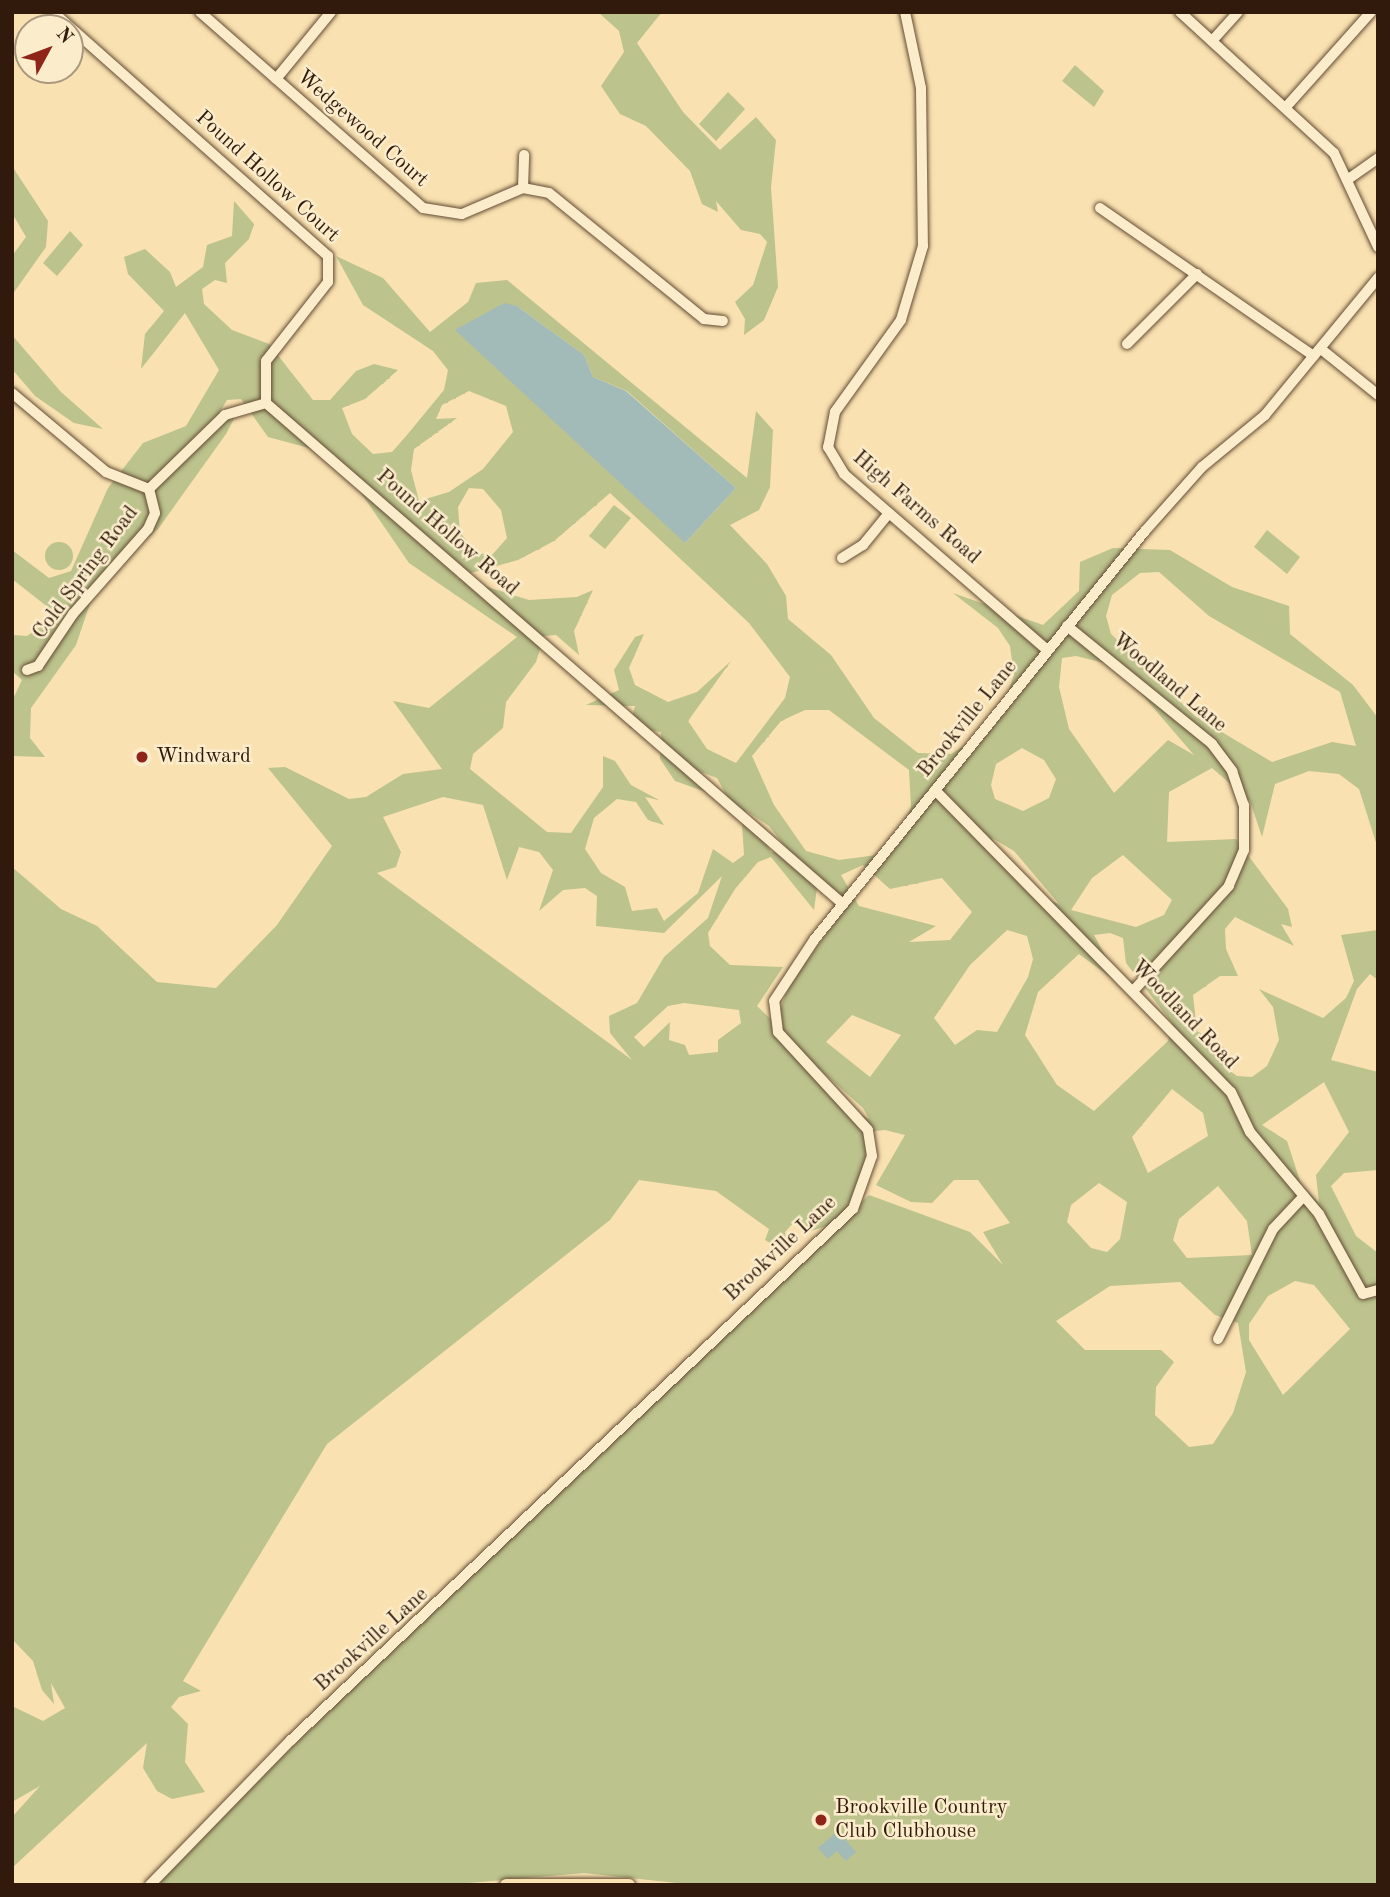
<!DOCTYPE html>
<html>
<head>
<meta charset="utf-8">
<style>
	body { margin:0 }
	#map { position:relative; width:1390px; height:1897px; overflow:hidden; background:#f9e1b1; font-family:"Old Standard TT",serif }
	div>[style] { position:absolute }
	.green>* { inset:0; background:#bcc38d }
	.round { border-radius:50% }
	.water>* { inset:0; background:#a3bbb8 }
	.roads { filter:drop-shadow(0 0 2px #634c34) drop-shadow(0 0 2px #634c34) }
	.minor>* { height:10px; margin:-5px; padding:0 5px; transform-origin:5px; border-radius:5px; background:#fbeccc }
	.major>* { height:12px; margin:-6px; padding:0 6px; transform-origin:6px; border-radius:6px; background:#f9e1b1 }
	.dots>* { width:19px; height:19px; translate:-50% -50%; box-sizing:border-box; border:4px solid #fbeccc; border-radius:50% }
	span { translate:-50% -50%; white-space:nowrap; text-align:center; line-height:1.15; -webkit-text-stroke:5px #fbeccc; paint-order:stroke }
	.street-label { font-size:21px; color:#311a0b }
	.poi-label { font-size:21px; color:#311a0b }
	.left { translate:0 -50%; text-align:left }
	.frame { position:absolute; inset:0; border:14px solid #311a0b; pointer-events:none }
	.north { position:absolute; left:14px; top:14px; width:70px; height:70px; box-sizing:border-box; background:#fbeccc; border:2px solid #aa987f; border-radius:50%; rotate:49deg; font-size:19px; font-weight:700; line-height:28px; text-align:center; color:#311a0b }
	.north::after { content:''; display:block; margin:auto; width:24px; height:32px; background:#8f2418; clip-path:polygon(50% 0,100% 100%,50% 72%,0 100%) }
</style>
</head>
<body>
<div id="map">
	<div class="green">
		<div style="clip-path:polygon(598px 12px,662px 12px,637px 43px,683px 112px,720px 150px,756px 117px,776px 140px,771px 187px,778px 287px,764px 320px,744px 335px,745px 319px,735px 302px,753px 285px,767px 242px,760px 234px,741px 230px,716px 201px,718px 212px,702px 204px,690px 171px,646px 126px,620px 114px,601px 86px,624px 52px,619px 31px)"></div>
		<div style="clip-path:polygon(1075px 65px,1104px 91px,1094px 107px,1062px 81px)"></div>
		<div style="clip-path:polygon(728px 92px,745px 109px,716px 141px,699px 124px)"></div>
		<div style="clip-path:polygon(12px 166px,48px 221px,46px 247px,12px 295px,12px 256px,26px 237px,12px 213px)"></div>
		<div style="clip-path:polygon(evenodd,234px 201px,254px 224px,249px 239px,225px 263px,227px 283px,215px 280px,202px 289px,204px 304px,232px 330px,269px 344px,313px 400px,330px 400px,356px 371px,374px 364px,398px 370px,365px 399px,342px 408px,352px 434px,373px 454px,392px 452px,407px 435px,444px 390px,448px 370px,433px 351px,363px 305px,336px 256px,383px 278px,430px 332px,468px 302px,476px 283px,507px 280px,747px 478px,756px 411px,773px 430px,770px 487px,759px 510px,730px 525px,767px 564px,786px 596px,788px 619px,831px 655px,874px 718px,918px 753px,951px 754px,996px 725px,1014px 675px,1010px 646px,998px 628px,953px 593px,1043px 625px,1079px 591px,1080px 562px,1113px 548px,1170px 550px,1232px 587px,1289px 606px,1290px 634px,1353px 685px,1378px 718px,1378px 849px,1359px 789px,1339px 774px,1309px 771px,1275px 784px,1262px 837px,1250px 801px,1212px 768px,1169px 792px,1167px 842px,1236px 839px,1288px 909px,1292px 927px,1281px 924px,1294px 946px,1235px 917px,1225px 929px,1226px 949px,1238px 976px,1220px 976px,1193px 995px,1197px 1031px,1225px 1048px,1227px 1069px,1237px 1076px,1252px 1077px,1267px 1066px,1279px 1040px,1273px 1007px,1259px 989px,1323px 1018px,1346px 998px,1354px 981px,1341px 935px,1378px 930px,1378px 980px,1370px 974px,1357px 989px,1331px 1060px,1378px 1072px,1378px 1170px,1344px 1173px,1331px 1186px,1356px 1236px,1378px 1253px,1378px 1885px,695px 1885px,584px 1873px,445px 1885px,159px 1885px,172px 1862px,869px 1195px,970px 1232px,1003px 1265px,983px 1232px,1010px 1223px,978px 1180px,954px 1180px,932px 1203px,911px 1202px,876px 1185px,905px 1135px,885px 1130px,867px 1132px,864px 1182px,836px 1223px,811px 1231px,794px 1222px,785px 1232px,788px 1254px,765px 1240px,769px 1229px,716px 1191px,639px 1180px,610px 1220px,327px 1444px,183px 1681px,201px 1691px,179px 1697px,171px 1707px,188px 1724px,185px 1762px,205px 1792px,172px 1799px,157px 1791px,143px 1768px,147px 1743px,12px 1868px,12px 1817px,40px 1786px,12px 1802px,12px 1706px,43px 1721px,65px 1708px,51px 1683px,54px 1704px,42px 1690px,33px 1661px,12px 1639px,12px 867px,61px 909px,97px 926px,157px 982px,216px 988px,277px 925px,332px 846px,268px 768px,285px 767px,349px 799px,366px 797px,403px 774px,442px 769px,393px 701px,429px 708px,517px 637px,409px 563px,335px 455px,268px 437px,241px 399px,227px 400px,216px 418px,236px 415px,226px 434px,158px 529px,98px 580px,76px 645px,31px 708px,30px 738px,45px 757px,12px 756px,12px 701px,22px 680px,12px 671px,12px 635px,27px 636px,58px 615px,12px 579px,12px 550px,49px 578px,71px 571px,108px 488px,143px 443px,186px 426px,219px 370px,185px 313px,141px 369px,145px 334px,164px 311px,128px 274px,124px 257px,145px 249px,170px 272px,176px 287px,203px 267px,207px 245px,232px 236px,234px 201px,517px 306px,584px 355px,593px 377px,627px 391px,736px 488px,685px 543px,517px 306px,234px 201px,469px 391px,506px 406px,513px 432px,483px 469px,449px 492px,419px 501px,411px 470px,414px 449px,457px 418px,436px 419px,442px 405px,469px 391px,234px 201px,469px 488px,483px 489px,501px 510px,507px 538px,492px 555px,479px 553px,460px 533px,458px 507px,469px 488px,234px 201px,610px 493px,749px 623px,790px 677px,785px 698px,736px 763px,707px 749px,688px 721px,731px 661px,697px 692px,668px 702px,635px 685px,629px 668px,644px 634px,635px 637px,614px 670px,619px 690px,586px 705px,635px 706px,629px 728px,661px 732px,660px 759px,675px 781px,706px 792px,696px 770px,717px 778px,742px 824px,744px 855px,733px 863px,713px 849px,698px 893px,664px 921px,657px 908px,632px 911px,625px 887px,601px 873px,585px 849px,594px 818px,617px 799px,636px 802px,648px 820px,664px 825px,645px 797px,659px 800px,631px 785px,615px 761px,603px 756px,603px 787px,571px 833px,547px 832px,470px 769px,473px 754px,503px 728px,506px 702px,536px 662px,544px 636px,556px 635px,579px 655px,574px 631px,593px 590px,577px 597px,529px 600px,456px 577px,518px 560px,554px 541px,610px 493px,234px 201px,1159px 572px,1209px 616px,1340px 692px,1356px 746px,1332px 742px,1272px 762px,1195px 716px,1111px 634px,1106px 616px,1112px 595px,1140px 573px,1159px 572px,234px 201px,1076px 656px,1104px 663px,1132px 683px,1194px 755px,1168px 740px,1114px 793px,1069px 729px,1059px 687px,1062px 658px,1076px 656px,234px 201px,805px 710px,829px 710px,909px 770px,911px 807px,892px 853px,839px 860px,806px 851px,774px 805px,752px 756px,781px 721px,805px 710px,234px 201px,1022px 748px,1044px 760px,1056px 779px,1049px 798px,1023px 811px,995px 799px,991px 785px,996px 764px,1022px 748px,234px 201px,443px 797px,483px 805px,507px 880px,519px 847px,539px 852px,553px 870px,539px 911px,563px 890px,585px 888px,597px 896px,596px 926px,664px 933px,722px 876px,708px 918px,664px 957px,637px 1003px,609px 1016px,610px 1033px,632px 1060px,377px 873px,396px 867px,401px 852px,383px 817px,443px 797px,234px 201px,745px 810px,769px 826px,791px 854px,771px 852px,745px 810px,234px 201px,992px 838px,1014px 851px,1059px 904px,1028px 891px,1000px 859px,992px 838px,234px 201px,1123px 855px,1172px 900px,1164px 915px,1136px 927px,1071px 910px,1092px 878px,1123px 855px,234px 201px,771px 857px,814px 910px,817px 888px,834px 889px,847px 906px,790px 983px,777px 1018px,781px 1029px,757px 1006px,783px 967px,730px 965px,710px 946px,708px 933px,735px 889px,758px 862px,771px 857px,234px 201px,863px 865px,890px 889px,942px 878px,972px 912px,950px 940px,909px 942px,936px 926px,859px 906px,841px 875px,863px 865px,234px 201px,1007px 930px,1027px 936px,1033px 959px,1028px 977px,997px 1032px,977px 1030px,955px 1045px,934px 1018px,970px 965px,1007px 930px,234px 201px,1110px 933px,1123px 938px,1126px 963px,1172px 1023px,1168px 1041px,1094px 1111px,1057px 1085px,1025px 1035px,1038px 992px,1079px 954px,1122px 986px,1094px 935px,1110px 933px,234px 201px,684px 1003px,739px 1010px,741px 1023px,718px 1040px,718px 1052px,689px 1055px,685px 1045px,669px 1040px,670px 1022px,644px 1047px,634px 1037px,668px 1006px,684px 1003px,234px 201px,852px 1015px,901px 1035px,870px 1077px,826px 1042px,852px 1015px,234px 201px,818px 1068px,863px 1108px,869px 1119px,843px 1104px,818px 1068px,234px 201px,1324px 1082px,1349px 1132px,1316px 1175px,1319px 1203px,1301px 1184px,1287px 1141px,1262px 1125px,1324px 1082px,234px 201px,1172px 1089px,1203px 1113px,1208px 1136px,1148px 1173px,1132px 1137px,1172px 1089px,234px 201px,1099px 1183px,1127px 1202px,1120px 1239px,1107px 1252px,1091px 1248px,1067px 1222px,1071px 1205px,1099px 1183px,234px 201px,1218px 1186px,1247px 1221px,1252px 1255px,1187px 1258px,1173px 1240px,1179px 1219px,1218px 1186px,234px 201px,1295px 1281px,1314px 1285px,1350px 1329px,1283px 1395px,1249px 1340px,1249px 1324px,1268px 1296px,1295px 1281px,234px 201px,1180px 1282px,1215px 1315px,1238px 1323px,1246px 1372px,1233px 1413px,1213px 1444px,1189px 1447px,1155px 1415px,1156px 1387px,1174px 1362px,1161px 1350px,1085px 1350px,1056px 1321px,1110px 1286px,1180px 1282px)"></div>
		<div style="clip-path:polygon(70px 231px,83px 245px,57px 276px,43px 263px)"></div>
		<div style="clip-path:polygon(12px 335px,61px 392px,103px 429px,74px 423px,35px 396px,12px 369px)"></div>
		<div style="clip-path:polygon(614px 505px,631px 518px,605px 549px,589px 536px)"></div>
		<div style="clip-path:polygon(1267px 530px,1300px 557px,1287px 574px,1254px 547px)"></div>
		<div class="round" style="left:45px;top:542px;width:28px;height:28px"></div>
	</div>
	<div class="water">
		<div style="clip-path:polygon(504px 303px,517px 306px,584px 355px,593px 377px,626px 391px,736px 488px,685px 543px,455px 330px)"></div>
		<div style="clip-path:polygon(838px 1831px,856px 1852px,846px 1861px,837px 1851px,828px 1859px,818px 1848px)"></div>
	</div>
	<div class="roads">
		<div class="minor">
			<div style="left:53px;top:12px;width:368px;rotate:41.6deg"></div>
			<div style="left:328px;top:256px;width:26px;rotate:90deg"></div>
			<div style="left:328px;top:282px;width:100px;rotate:128.1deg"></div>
			<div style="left:266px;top:361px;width:42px;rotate:90deg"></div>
			<div style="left:200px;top:12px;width:297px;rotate:41.3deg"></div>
			<div style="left:423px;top:208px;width:39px;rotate:9deg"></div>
			<div style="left:462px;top:214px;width:66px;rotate:-23.1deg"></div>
			<div style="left:523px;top:188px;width:26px;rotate:11deg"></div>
			<div style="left:549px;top:193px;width:200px;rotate:39.1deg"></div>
			<div style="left:704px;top:319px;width:19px;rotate:6deg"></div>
			<div style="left:905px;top:12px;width:78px;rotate:78.1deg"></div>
			<div style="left:921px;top:88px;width:158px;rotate:89.3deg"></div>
			<div style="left:923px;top:246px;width:77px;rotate:106.6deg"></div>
			<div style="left:901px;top:320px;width:113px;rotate:125.7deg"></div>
			<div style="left:835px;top:412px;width:36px;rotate:101deg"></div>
			<div style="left:828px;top:447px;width:31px;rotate:59deg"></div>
			<div style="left:844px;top:474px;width:269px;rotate:40.9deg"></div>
			<div style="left:1180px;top:12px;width:209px;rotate:42.5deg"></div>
			<div style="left:1334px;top:153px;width:104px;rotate:64.9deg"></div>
			<div style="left:1212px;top:41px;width:39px;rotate:-48deg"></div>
			<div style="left:276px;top:79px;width:87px;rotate:-50.6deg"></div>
			<div style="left:1286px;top:107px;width:127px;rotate:-48.2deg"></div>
			<div style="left:1347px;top:180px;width:38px;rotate:-35deg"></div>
			<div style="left:523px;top:188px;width:33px;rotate:-88deg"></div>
			<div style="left:1100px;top:208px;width:260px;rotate:34.7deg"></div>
			<div style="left:1127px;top:344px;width:99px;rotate:-45deg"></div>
			<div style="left:1321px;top:349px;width:73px;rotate:38.9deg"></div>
			<div style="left:12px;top:393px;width:123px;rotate:40deg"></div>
			<div style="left:106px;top:472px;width:46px;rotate:21.6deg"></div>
			<div style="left:149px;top:489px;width:106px;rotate:-44.2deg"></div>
			<div style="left:225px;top:415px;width:43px;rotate:-16.3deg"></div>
			<div style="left:266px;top:403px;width:764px;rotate:40.97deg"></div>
			<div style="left:842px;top:558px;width:25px;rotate:-32deg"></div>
			<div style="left:863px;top:545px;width:41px;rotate:-50.9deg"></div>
			<div style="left:1067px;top:626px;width:187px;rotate:39.1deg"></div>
			<div style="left:1212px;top:744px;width:34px;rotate:53deg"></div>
			<div style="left:1232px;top:771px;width:36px;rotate:71deg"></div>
			<div style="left:1244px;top:805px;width:45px;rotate:90deg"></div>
			<div style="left:1244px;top:850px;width:39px;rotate:113deg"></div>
			<div style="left:1229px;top:886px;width:141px;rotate:132.4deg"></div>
			<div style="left:27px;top:670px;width:12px;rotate:-20deg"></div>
			<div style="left:38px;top:666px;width:63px;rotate:-56.1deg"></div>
			<div style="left:73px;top:614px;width:113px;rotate:-48.6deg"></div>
			<div style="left:148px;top:529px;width:17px;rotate:-66deg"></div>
			<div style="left:155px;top:513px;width:25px;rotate:-104deg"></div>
			<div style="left:935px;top:790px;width:423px;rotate:45.6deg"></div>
			<div style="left:1231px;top:1092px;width:44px;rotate:64.6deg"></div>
			<div style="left:1250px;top:1132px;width:107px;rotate:49.9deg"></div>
			<div style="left:1319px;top:1214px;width:91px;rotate:61.2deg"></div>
			<div style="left:1363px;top:1294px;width:16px;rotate:-15deg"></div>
			<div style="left:1218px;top:1339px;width:123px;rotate:-63.4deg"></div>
			<div style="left:1273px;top:1229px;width:45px;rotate:-46.8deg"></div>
			<div style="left:150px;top:1885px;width:202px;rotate:-45.8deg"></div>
			<div style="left:291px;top:1740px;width:773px;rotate:-43.38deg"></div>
			<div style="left:853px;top:1209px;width:56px;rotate:-70.3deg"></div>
			<div style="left:872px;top:1156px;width:26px;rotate:-99deg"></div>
			<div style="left:868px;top:1130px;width:133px;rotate:-132.6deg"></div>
			<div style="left:778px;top:1032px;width:31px;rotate:-97deg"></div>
			<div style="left:774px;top:1001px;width:73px;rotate:-56.7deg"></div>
			<div style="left:814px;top:940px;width:526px;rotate:-51.02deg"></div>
			<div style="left:1145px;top:531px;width:86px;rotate:-48.3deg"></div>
			<div style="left:1202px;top:467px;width:82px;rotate:-39.5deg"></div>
			<div style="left:1265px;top:415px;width:178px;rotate:-50.5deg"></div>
		</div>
		<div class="major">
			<div style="left:506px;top:1885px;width:123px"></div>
		</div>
	</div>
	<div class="dots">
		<div style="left:142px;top:757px;background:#8f2418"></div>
		<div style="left:821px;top:1820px;background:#8f2418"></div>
	</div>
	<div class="street-label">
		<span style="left:362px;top:129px;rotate:41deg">Wedgewood Court</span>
		<span style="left:267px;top:177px;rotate:42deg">Pound Hollow Court</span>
		<span style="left:916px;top:508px;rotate:41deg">High Farms Road</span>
		<span style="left:447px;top:533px;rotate:41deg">Pound Hollow Road</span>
		<span style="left:86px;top:573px;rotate:-53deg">Cold Spring Road</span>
		<span style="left:1169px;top:683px;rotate:40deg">Woodland Lane</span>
		<span style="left:968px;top:719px;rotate:-51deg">Brookville Lane</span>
		<span style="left:1184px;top:1015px;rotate:46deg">Woodland Road</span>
		<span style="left:781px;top:1249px;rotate:-43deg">Brookville Lane</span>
		<span style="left:372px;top:1640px;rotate:-42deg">Brookville Lane</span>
	</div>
	<div class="poi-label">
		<span class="left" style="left:156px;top:757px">Windward</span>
		<span class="left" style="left:835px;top:1820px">Brookville Country<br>Club Clubhouse</span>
	</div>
	<div class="frame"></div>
	<div class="north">N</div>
</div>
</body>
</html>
